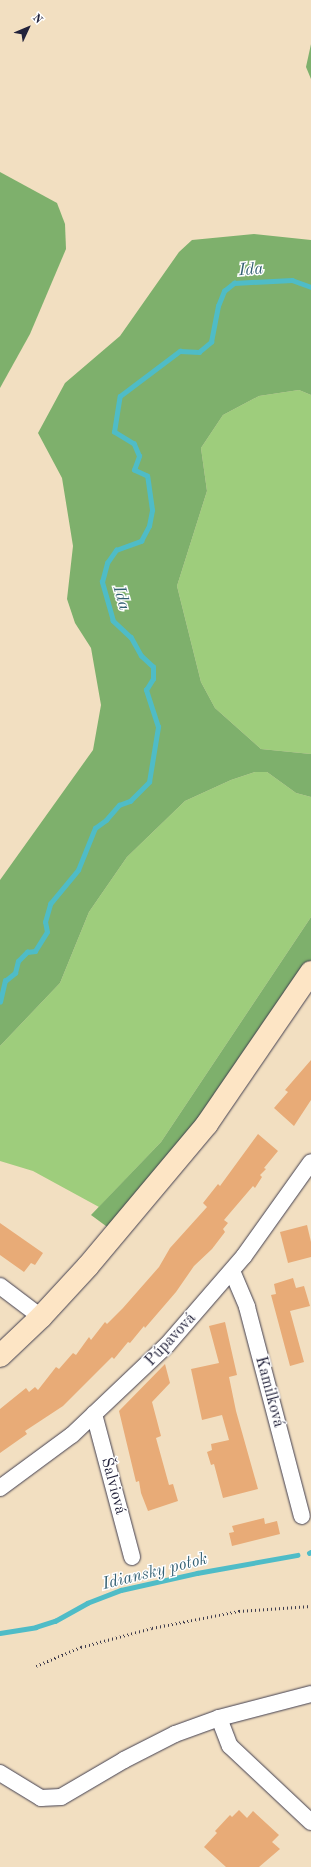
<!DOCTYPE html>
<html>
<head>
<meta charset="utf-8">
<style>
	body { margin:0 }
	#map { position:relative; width:311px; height:1867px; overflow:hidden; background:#f2dfc1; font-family:"Old Standard TT",serif }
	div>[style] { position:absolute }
	.green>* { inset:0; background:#9ecd7c }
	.forest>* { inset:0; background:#7eb06c }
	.stream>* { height:4.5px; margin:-2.25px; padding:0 2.25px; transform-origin:2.25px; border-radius:2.25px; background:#4fbcc7 }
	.building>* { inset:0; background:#e8ab77 }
	.path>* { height:2.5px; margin-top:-1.25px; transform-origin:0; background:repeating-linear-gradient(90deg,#413e4f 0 1px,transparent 0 4px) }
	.roads { filter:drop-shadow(0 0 1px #413e4f) drop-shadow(0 0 1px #413e4f) }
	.street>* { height:16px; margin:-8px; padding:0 8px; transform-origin:8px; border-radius:8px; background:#fff }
	.secondary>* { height:22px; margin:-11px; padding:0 11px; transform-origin:11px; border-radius:11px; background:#fde5c5 }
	span { translate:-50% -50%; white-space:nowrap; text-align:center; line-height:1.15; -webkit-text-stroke:3px #fff; paint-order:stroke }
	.street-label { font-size:16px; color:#22223b }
	.water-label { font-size:17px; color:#346073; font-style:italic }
	.north { position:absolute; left:8px; top:8px; width:40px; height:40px; -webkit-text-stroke:3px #fff; paint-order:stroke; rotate:46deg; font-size:11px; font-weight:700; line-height:16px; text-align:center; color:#22223b }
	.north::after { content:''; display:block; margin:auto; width:14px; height:18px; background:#22223b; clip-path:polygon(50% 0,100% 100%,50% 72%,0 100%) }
</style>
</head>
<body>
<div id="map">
	<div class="green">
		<div style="clip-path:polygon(299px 390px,311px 395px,311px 754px,261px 749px,215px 708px,201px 682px,177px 586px,207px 491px,201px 448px,223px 415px,259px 396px)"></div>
		<div style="clip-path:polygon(255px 772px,267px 772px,296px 793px,311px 797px,311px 917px,161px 1142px,99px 1207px,33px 1171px,0 1161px,0 1046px,60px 983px,89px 912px,127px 857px,185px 801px,231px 780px)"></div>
	</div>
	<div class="forest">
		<div style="clip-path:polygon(311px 44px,311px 79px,306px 67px)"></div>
		<div style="clip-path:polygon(0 172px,57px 203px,65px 224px,66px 249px,30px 334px,0 388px)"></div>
		<div style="clip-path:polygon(254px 234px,311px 240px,311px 395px,299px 390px,259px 396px,223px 415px,201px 448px,207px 491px,177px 586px,201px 682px,215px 708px,261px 749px,311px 754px,311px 797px,296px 793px,267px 772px,255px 772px,231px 780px,185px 801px,127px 857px,89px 912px,60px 983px,0 1046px,0 880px,93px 750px,101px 705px,91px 648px,75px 623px,67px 599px,73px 546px,62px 478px,38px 433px,65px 383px,120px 336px,179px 252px,192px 240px)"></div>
		<div style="clip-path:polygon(311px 917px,311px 960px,210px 1106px,110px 1229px,91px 1215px,161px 1142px)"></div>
	</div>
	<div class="stream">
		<div style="left:0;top:1002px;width:22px;rotate:-77deg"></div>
		<div style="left:5px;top:981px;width:13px;rotate:-39deg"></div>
		<div style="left:15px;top:973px;width:12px;rotate:-76deg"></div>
		<div style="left:18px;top:961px;width:13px;rotate:-45deg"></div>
		<div style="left:27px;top:952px;width:8px;rotate:-7deg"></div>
		<div style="left:35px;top:951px;width:22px;rotate:-58deg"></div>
		<div style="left:47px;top:932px;width:10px;rotate:-101deg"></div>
		<div style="left:45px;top:922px;width:19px;rotate:-74deg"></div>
		<div style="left:50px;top:904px;width:44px;rotate:-50.5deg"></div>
		<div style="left:78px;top:870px;width:45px;rotate:-68deg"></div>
		<div style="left:95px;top:828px;width:14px;rotate:-36deg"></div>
		<div style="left:106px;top:820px;width:20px;rotate:-49deg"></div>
		<div style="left:119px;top:805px;width:12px;rotate:-20deg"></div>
		<div style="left:130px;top:801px;width:27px;rotate:-45deg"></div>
		<div style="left:149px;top:782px;width:56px;rotate:-80.7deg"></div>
		<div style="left:158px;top:727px;width:39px;rotate:-108deg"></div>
		<div style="left:146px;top:690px;width:13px;rotate:-58deg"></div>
		<div style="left:153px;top:679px;width:12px;rotate:-90deg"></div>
		<div style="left:153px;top:667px;width:16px;rotate:-137deg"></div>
		<div style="left:141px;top:656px;width:21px;rotate:-119deg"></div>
		<div style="left:131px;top:638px;width:25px;rotate:-137deg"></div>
		<div style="left:113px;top:621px;width:41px;rotate:-105.8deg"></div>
		<div style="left:102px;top:582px;width:20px;rotate:-75deg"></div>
		<div style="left:107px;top:563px;width:16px;rotate:-55deg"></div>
		<div style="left:116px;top:550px;width:27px;rotate:-20deg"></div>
		<div style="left:141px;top:541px;width:17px;rotate:-62deg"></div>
		<div style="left:149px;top:526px;width:16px;rotate:-79deg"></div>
		<div style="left:152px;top:510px;width:34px;rotate:-98deg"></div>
		<div style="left:147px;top:476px;width:14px;rotate:-155deg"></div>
		<div style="left:134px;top:470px;width:15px;rotate:-70deg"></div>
		<div style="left:139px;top:456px;width:13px;rotate:-113deg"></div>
		<div style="left:134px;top:444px;width:23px;rotate:-149deg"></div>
		<div style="left:114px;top:432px;width:36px;rotate:-81deg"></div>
		<div style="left:120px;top:396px;width:75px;rotate:-36.9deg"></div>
		<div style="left:180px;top:351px;width:19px;rotate:3deg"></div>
		<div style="left:199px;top:352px;width:16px;rotate:-40deg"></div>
		<div style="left:211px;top:342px;width:37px;rotate:-79deg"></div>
		<div style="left:218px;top:306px;width:16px;rotate:-68deg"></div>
		<div style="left:224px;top:291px;width:13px;rotate:-39deg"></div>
		<div style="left:234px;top:283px;width:58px;rotate:-3deg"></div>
		<div style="left:292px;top:280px;width:20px;rotate:20deg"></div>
		<div style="left:309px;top:1553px;width:2px;rotate:-27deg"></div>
		<div style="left:0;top:1633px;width:36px;rotate:-9deg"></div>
		<div style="left:36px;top:1627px;width:20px;rotate:-18deg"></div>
		<div style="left:55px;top:1621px;width:37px;rotate:-29deg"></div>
		<div style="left:87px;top:1603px;width:36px;rotate:-21deg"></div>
		<div style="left:121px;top:1590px;width:78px;rotate:-12.6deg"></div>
		<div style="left:197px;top:1573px;width:102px;rotate:-10.2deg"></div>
	</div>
	<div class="building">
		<div style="clip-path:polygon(311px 1060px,311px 1100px,294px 1126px,274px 1108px,288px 1092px,285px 1090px)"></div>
		<div style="clip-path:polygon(258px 1134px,278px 1151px,264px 1168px,266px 1169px,260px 1175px,262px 1177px,255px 1188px,253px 1186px,224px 1220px,228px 1223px,223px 1229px,225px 1232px,212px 1249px,194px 1266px,176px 1292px,145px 1328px,144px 1326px,130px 1343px,128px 1342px,114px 1359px,112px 1357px,63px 1406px,25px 1431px,27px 1434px,0 1453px,0 1409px,26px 1388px,29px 1392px,35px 1387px,38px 1390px,56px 1367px,59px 1369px,73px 1353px,76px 1355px,89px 1337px,91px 1340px,105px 1322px,107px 1324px,123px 1308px,159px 1267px,170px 1248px,207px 1207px,203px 1203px,218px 1184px,220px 1186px)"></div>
		<div style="clip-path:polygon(0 1223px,43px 1253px,35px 1265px,31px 1263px,24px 1272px,0 1255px)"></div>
		<div style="clip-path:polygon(307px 1225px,311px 1242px,311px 1257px,288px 1263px,280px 1232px)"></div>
		<div style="clip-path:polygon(293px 1278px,296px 1288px,304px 1286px,310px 1306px,290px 1311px,304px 1362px,290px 1366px,271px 1295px,276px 1294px,274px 1284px)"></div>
		<div style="clip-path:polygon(225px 1322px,237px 1375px,229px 1377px,236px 1411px,258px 1489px,223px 1498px,214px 1464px,211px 1465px,207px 1452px,212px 1450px,211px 1444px,229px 1440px,222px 1415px,202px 1420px,191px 1369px,219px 1363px,209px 1326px)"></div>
		<div style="clip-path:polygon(165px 1364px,170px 1383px,152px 1402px,161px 1436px,156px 1438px,169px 1485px,173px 1484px,178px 1501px,148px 1511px,141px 1493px,139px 1481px,136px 1482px,119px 1411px)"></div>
		<div style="clip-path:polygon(264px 1518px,265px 1524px,277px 1521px,280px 1534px,232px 1546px,229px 1533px,234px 1532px,232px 1526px)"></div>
		<div style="clip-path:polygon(239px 1810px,247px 1818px,253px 1811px,279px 1835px,272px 1842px,280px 1849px,259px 1867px,226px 1867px,204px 1847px,217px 1833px,215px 1831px,230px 1815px,232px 1817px)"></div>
	</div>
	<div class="path">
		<div style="left:36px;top:1666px;width:49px;rotate:-22.9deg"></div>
		<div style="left:81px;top:1647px;width:73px;rotate:-15deg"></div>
		<div style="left:152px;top:1628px;width:89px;rotate:-11.1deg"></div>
		<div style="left:239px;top:1611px;width:72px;rotate:-4deg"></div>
	</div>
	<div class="roads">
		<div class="street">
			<div style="left:232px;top:1271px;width:39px;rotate:67deg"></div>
			<div style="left:247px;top:1307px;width:216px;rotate:75.3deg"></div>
			<div style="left:0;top:1286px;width:51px;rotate:37.1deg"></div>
			<div style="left:94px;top:1414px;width:148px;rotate:75.1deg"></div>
			<div style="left:0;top:1488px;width:89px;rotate:-36.4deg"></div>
			<div style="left:72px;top:1435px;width:131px;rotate:-43.5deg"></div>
			<div style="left:167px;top:1345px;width:118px;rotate:-49.1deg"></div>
			<div style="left:244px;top:1256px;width:115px;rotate:-54.5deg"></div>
			<div style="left:219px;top:1718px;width:95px;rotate:-14.6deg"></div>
			<div style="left:0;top:1773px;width:48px;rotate:31.4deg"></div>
			<div style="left:41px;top:1798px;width:20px;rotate:-3deg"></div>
			<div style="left:61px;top:1797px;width:73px;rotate:-30.4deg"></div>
			<div style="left:124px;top:1760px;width:57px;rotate:-27deg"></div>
			<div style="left:175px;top:1734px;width:47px;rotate:-20deg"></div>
			<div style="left:219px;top:1718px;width:30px;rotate:69deg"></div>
			<div style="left:230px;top:1746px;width:111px;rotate:43.2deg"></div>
		</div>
		<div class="secondary">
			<div style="left:0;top:1356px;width:57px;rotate:-43.6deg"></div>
			<div style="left:41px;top:1317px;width:69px;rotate:-47.3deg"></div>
			<div style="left:88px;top:1266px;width:185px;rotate:-50deg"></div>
			<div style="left:207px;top:1124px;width:184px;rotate:-55.6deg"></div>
		</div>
	</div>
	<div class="street-label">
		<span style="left:171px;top:1340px;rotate:-47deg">Púpavová</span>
		<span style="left:269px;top:1392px;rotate:75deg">Kamilková</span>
		<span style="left:113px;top:1486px;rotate:75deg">Šalviová</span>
	</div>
	<div class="water-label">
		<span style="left:251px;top:270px;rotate:-5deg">Ida</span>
		<span style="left:121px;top:598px;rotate:74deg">Ida</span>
		<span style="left:155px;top:1572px;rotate:-14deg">Idiansky potok</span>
	</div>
	<div class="north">N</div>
</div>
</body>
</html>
